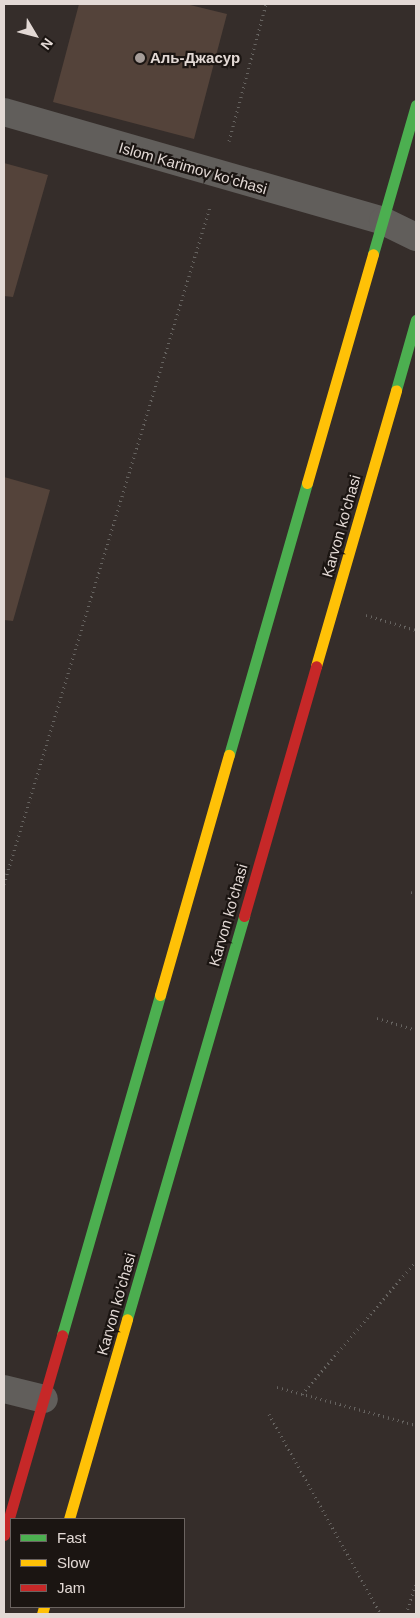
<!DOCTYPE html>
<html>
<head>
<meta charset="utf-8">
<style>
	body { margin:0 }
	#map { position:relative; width:420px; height:1618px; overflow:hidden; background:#352d2a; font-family:Arial,sans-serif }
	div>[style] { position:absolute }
	.building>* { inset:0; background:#54433a }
	.path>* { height:3px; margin-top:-1.5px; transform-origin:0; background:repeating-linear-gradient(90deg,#666360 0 1px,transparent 0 5px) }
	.street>* { height:28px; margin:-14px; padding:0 14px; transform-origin:14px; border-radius:14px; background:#615e5b }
	.fast>* { height:11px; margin:-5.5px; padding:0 5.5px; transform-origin:5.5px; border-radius:5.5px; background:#4caf50 }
	.slow>* { height:11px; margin:-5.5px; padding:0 5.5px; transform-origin:5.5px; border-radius:5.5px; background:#ffc107 }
	.jam>* { height:11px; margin:-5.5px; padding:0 5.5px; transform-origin:5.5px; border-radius:5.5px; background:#c62828 }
	.dots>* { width:14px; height:14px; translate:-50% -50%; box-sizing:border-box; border:2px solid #1b1512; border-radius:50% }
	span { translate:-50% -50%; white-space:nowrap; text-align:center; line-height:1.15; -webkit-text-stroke:4.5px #1b1512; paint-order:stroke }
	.poi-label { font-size:15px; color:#e3d9d5; font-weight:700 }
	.left { translate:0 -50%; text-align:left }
	.street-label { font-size:15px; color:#e3d9d5 }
	.frame { position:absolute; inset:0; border:5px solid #e3d9d5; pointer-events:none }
	.legend { position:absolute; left:10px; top:1518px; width:175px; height:90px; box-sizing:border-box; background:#1b1512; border:1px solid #6b6360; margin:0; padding:6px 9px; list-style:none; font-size:15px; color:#e3d9d5 }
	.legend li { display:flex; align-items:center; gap:10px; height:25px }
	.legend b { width:25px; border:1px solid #6b6360 }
	.north { position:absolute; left:10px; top:10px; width:50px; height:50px; -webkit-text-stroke:4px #1b1512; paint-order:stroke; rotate:127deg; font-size:14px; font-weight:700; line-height:20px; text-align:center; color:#e3d9d5 }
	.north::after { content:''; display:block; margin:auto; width:18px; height:22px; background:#e3d9d5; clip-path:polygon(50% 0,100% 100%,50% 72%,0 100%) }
</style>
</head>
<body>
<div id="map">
	<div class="building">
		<div style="clip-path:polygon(79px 4px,186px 4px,227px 14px,194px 139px,53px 102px)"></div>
		<div style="clip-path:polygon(4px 163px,48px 175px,13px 297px,4px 296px)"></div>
		<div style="clip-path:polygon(4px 477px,50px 490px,13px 621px,4px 620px)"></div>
	</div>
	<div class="path">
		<div style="left:229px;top:141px;width:142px;rotate:-74.9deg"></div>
		<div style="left:366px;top:615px;width:52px;rotate:16.7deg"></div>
		<div style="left:4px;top:884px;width:708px;rotate:-73.08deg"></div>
		<div style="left:411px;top:892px;width:5px;rotate:22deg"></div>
		<div style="left:377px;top:1018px;width:41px;rotate:17.1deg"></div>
		<div style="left:277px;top:1387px;width:144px;rotate:15.3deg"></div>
		<div style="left:302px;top:1394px;width:175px;rotate:-49.4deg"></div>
		<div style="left:269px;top:1414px;width:229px;rotate:60.8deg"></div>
		<div style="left:406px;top:1614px;width:33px;rotate:-72deg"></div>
	</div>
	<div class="street">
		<div style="left:4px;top:112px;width:394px;rotate:16deg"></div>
		<div style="left:383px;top:221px;width:37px;rotate:26deg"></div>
		<div style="left:4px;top:1389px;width:41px;rotate:14deg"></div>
	</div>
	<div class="fast">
		<div style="left:373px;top:254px;width:155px;rotate:-73.9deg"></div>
		<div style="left:396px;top:390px;width:73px;rotate:-74.1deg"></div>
		<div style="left:229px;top:755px;width:283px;rotate:-74deg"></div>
		<div style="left:127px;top:1319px;width:420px;rotate:-73.8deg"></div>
		<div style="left:62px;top:1335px;width:354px;rotate:-73.9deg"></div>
	</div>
	<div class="slow">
		<div style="left:307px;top:483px;width:238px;rotate:-73.9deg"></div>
		<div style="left:316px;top:666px;width:287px;rotate:-73.8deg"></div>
		<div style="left:160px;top:995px;width:250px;rotate:-74deg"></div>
		<div style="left:69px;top:1519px;width:208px;rotate:-73.8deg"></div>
		<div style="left:42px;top:1614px;width:7px;rotate:-74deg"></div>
	</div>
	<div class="jam">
		<div style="left:244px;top:916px;width:260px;rotate:-73.9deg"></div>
		<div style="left:4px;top:1535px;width:208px;rotate:-73.8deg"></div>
	</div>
	<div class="dots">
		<div style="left:140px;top:58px;background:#a69d99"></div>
	</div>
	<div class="poi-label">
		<span class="left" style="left:150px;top:58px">Аль-Джасур</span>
	</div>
	<div class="street-label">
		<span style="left:193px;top:168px;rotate:16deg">Islom Karimov ko‘chasi</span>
		<span style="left:341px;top:526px;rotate:-74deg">Karvon ko'chasi</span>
		<span style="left:228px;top:915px;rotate:-74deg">Karvon ko'chasi</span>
		<span style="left:116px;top:1304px;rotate:-74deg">Karvon ko'chasi</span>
	</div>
	<div class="frame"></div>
	<ul class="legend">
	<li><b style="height:6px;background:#4caf50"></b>Fast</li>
	<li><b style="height:6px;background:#ffc107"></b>Slow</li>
	<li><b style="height:6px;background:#c62828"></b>Jam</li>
	</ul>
	<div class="north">N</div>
</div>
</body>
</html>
